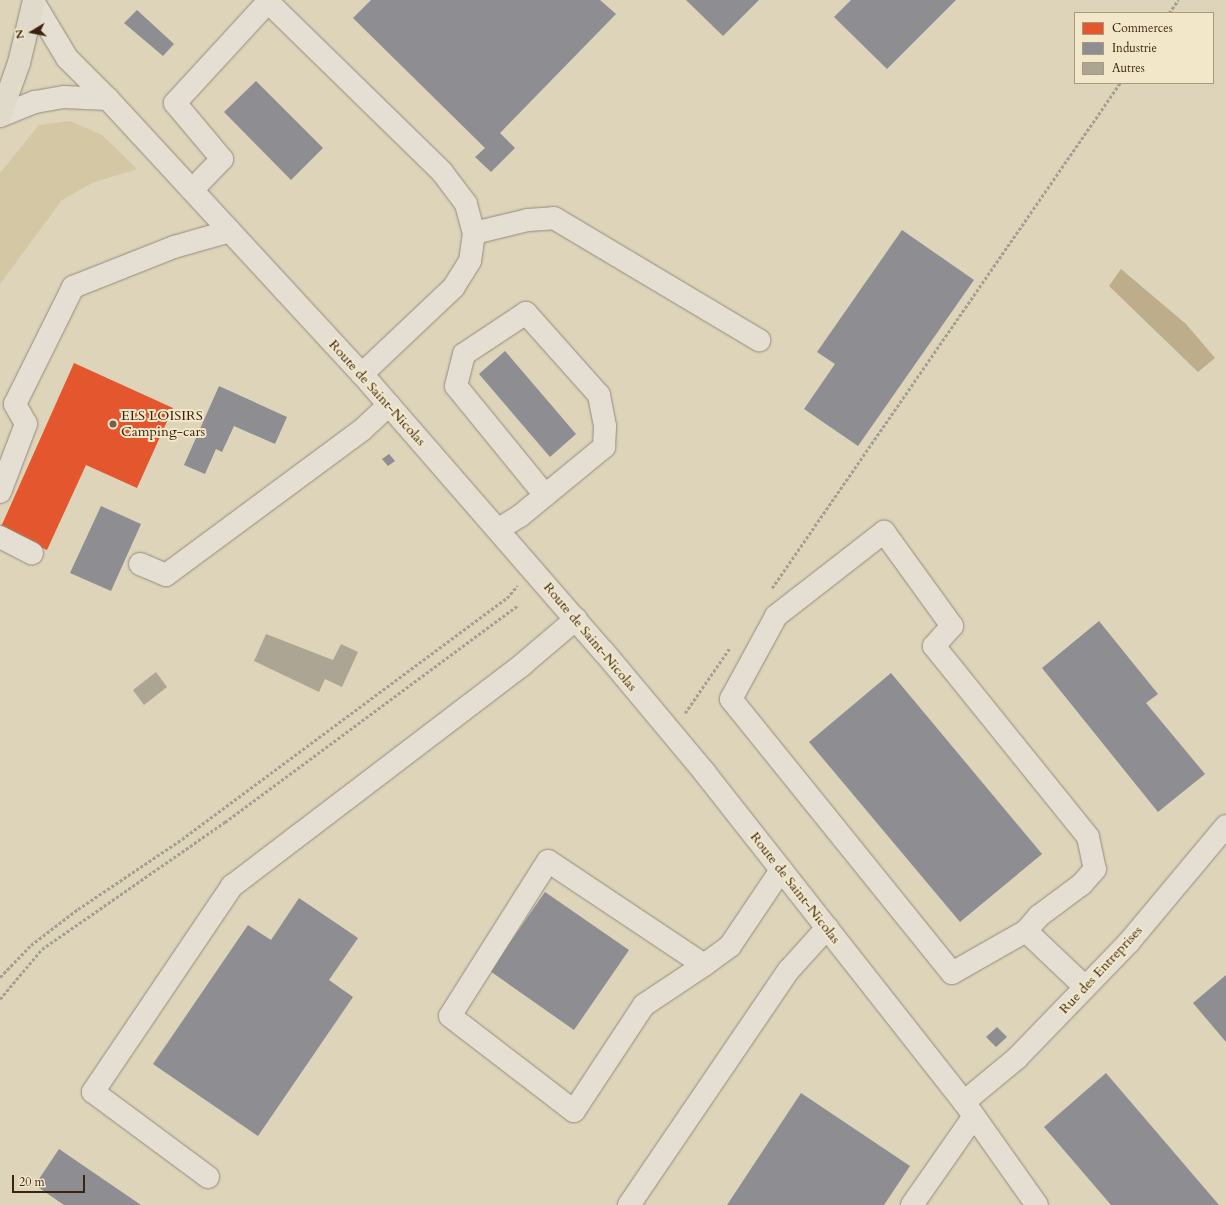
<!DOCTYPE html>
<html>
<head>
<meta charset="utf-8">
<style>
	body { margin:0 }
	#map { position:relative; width:1226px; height:1205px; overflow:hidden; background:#ddd4ba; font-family:Cardo,serif }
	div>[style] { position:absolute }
	.green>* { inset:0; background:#d4c7a4 }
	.water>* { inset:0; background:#bdad8b }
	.shops>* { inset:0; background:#e4572e }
	.industry>* { inset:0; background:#8d8d92 }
	.building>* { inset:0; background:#ada593 }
	.path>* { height:2.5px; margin-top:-1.25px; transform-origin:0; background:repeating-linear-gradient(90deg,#a59f94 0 3px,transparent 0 5px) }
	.roads { filter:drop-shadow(0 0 1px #948b7b) drop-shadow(0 0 1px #948b7b) }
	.minor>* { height:22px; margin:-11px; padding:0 11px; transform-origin:11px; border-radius:11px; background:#e4dfd2 }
	.major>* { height:22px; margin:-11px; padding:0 11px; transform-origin:11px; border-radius:11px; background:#dfdaca }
	.dots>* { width:11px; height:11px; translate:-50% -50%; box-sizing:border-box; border:2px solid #f2e8c9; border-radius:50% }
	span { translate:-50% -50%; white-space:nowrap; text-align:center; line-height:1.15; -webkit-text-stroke:4px #f2e8c9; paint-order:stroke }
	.street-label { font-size:14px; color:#3b2211 }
	.poi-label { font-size:14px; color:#3b2211 }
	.left { translate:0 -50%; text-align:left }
	.legend { position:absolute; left:1074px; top:12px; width:140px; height:72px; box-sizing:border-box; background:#f2e8c9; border:1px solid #a9997f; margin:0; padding:5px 7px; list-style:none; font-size:12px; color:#3b2211 }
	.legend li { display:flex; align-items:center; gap:8px; height:20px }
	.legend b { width:20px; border:1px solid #a9997f }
	.north { position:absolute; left:12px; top:12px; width:40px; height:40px; -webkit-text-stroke:3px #f2e8c9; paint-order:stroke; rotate:260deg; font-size:11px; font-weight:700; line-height:16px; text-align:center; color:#3b2211 }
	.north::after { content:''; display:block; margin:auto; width:14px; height:18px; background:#3b2211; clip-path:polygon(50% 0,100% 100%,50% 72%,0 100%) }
	.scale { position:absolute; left:12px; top:1175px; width:73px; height:18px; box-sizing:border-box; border:2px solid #3b2211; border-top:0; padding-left:5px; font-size:12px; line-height:14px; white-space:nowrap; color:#3b2211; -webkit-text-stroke:3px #f2e8c9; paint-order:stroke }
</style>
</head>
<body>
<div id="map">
	<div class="green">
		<div style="clip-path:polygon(70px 121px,102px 135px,137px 169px,92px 183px,62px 200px,0 284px,0 173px,39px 125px)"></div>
	</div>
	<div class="water">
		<div style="clip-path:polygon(1121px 269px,1186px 324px,1215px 358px,1198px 372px,1109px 286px)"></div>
	</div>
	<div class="shops">
		<div style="clip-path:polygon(74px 363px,173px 408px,137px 488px,86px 465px,47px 550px,0 529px)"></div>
	</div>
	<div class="industry">
		<div style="clip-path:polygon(371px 0,600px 0,616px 14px,500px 133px,515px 148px,491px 172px,475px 157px,485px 148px,353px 18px)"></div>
		<div style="clip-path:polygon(686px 0,759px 0,723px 36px)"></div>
		<div style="clip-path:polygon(851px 0,956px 0,887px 69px,834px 17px)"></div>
		<div style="clip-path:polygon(137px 10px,174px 44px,163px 56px,124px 23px)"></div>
		<div style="clip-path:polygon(256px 81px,323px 148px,291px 180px,224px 112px)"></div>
		<div style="clip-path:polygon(902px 230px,974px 280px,858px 446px,804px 409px,835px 364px,817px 352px)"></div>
		<div style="clip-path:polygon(505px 351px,576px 434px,550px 457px,479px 374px)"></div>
		<div style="clip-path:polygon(219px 386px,287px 417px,275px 444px,234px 426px,222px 452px,216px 449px,205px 474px,184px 465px)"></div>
		<div style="clip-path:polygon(389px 454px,395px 461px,388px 466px,382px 459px)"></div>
		<div style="clip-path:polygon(101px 506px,141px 524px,111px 591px,70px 573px)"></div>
		<div style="clip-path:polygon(1099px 621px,1158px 694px,1146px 703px,1205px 774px,1158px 812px,1042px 668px)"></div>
		<div style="clip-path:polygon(891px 673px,1042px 854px,960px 922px,809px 742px)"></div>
		<div style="clip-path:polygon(545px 892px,629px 950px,574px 1030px,490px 971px)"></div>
		<div style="clip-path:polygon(299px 898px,358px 938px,329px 980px,353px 997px,258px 1136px,153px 1064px,248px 925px,271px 940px)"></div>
		<div style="clip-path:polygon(1226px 975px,1226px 1042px,1193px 1003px)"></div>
		<div style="clip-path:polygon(997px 1027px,1007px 1037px,996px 1047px,986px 1037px)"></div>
		<div style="clip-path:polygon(1106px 1073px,1219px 1205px,1111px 1205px,1044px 1127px)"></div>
		<div style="clip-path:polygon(801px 1093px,910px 1166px,884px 1205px,727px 1205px)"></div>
		<div style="clip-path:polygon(59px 1149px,141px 1205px,64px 1205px,35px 1185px)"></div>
	</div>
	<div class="building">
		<div style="clip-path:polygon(266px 634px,333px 660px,341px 644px,358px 652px,342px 687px,325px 679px,319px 692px,254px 661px)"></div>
		<div style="clip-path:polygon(156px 672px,167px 687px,144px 705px,133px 690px)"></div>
	</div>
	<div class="path">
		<div style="left:1169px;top:13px;width:16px;rotate:-55deg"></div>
		<div style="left:772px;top:588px;width:613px;rotate:-55.43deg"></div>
		<div style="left:685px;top:713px;width:78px;rotate:-55.5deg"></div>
		<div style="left:0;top:977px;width:45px;rotate:-45.9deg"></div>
		<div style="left:31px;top:945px;width:59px;rotate:-37.5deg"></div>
		<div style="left:78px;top:909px;width:125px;rotate:-33.9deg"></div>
		<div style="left:182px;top:839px;width:405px;rotate:-36.6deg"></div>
		<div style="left:507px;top:598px;width:16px;rotate:-50deg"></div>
		<div style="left:0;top:999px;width:65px;rotate:-50deg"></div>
		<div style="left:42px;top:949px;width:223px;rotate:-34.8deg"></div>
		<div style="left:225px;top:822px;width:365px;rotate:-36.5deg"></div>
	</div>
	<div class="roads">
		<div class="minor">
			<div style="left:266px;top:0;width:246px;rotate:44.3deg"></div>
			<div style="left:442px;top:172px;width:40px;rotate:53deg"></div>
			<div style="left:466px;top:204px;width:30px;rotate:75deg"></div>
			<div style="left:474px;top:233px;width:28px;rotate:98deg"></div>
			<div style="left:470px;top:261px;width:31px;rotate:122deg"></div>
			<div style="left:454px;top:287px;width:127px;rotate:136.6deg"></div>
			<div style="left:34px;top:3px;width:64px;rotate:59deg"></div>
			<div style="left:67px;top:58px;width:58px;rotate:45deg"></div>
			<div style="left:108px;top:99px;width:374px;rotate:47.3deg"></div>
			<div style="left:362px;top:374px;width:369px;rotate:49deg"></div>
			<div style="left:604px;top:652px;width:158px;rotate:50.1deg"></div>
			<div style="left:705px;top:773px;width:419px;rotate:51.8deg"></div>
			<div style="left:964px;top:1102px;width:126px;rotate:54.7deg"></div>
			<div style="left:0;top:116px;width:38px;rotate:-22deg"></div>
			<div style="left:35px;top:102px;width:29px;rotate:-10deg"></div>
			<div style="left:64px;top:97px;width:44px;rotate:2.6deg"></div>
			<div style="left:192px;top:190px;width:43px;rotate:-45.9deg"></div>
			<div style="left:222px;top:159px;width:73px;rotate:-130deg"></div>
			<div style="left:175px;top:103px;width:137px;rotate:-47.4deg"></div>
			<div style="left:474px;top:233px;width:56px;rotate:-13.5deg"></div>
			<div style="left:528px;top:220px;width:26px;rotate:-4deg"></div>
			<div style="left:554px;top:218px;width:239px;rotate:30.8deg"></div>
			<div style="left:0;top:492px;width:73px;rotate:-69.1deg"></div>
			<div style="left:26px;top:424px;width:23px;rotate:-119deg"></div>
			<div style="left:15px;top:404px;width:131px;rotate:-63.6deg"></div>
			<div style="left:73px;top:287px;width:109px;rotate:-21.6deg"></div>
			<div style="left:174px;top:247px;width:58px;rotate:-15.9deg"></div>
			<div style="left:499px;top:529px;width:25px;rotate:-32deg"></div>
			<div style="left:520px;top:516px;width:109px;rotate:-39.4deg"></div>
			<div style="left:604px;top:447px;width:21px;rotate:-87deg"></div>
			<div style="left:605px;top:426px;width:32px;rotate:-101deg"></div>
			<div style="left:599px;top:395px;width:110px;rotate:-131.7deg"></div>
			<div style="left:526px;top:313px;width:74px;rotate:146.5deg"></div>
			<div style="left:464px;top:354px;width:33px;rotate:104deg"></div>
			<div style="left:456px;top:386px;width:141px;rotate:50.8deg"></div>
			<div style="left:884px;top:532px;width:116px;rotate:54.1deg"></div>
			<div style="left:952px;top:626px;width:27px;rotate:132deg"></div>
			<div style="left:934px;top:646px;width:245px;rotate:51.1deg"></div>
			<div style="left:1088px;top:837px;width:33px;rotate:78deg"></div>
			<div style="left:1095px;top:869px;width:20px;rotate:131deg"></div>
			<div style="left:1082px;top:884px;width:54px;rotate:143.3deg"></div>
			<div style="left:1039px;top:916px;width:20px;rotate:131deg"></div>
			<div style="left:1026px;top:931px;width:85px;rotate:150.4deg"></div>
			<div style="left:952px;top:973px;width:352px;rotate:-128.9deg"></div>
			<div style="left:731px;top:699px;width:94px;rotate:-61.5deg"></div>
			<div style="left:776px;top:616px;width:137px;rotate:-37.9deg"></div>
			<div style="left:0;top:537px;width:36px;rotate:27deg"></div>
			<div style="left:140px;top:564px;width:28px;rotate:23deg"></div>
			<div style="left:166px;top:575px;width:244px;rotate:-36.5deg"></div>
			<div style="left:362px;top:430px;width:37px;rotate:-43deg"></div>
			<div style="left:1026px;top:931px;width:81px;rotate:43.5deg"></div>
			<div style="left:704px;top:965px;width:187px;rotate:-146.3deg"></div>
			<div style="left:548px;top:861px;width:183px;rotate:122.3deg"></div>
			<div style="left:450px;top:1016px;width:156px;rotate:37.5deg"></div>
			<div style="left:574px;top:1111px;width:127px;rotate:-56.6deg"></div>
			<div style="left:644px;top:1005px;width:72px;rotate:-33.7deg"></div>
			<div style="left:704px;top:965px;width:32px;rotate:-36deg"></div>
			<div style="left:730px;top:946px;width:92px;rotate:-56.1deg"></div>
			<div style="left:964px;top:1102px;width:69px;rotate:-39.7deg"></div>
			<div style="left:1017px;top:1058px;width:161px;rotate:-46deg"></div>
			<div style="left:1129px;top:942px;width:151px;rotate:-50.1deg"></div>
			<div style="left:208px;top:1177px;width:143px;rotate:-143.5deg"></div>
			<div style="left:93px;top:1092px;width:249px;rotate:-56deg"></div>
			<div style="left:232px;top:886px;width:365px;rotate:-37.3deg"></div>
			<div style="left:522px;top:665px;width:71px;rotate:-40.4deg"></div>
			<div style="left:629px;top:1205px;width:284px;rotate:-55.8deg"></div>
			<div style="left:789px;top:970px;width:57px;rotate:-47.9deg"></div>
			<div style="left:912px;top:1205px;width:108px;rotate:-55.1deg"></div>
		</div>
		<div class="major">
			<div style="left:0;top:116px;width:56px;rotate:-70.3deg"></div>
			<div style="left:19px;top:63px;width:65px;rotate:-76.6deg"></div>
		</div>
	</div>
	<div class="dots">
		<div style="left:113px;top:424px;background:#74604c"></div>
	</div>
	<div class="street-label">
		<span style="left:377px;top:393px;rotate:48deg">Route de Saint-Nicolas</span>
		<span style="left:590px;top:637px;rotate:50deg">Route de Saint-Nicolas</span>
		<span style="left:795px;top:888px;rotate:52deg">Route de Saint-Nicolas</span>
		<span style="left:1101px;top:970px;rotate:-47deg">Rue des Entreprises</span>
	</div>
	<div class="poi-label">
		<span class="left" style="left:121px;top:424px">ELS LOISIRS<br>Camping-cars</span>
	</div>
	<ul class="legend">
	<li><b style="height:11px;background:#e4572e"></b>Commerces</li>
	<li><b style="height:11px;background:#8d8d92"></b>Industrie</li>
	<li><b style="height:11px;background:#ada593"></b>Autres</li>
	</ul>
	<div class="north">N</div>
	<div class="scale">20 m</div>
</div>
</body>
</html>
